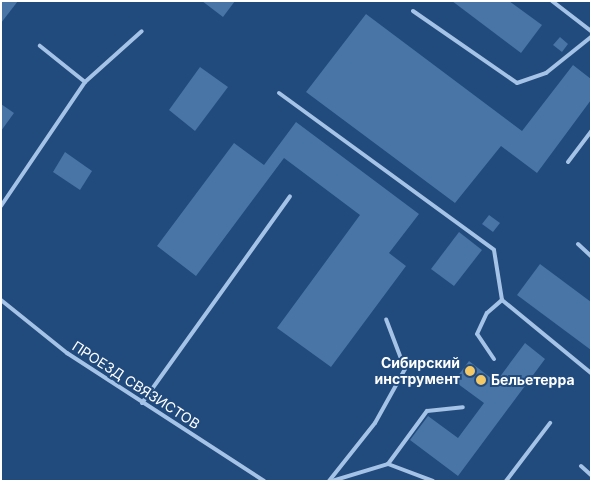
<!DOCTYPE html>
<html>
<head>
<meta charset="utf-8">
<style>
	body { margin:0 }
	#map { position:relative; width:592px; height:482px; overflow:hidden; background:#214a7d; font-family:Inter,sans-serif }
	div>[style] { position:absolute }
	.building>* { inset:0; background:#4974a6 }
	.lane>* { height:4px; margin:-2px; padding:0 2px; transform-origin:2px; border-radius:2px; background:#a4c3e6 }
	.dots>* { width:14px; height:14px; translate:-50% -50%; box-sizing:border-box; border:2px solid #214a7d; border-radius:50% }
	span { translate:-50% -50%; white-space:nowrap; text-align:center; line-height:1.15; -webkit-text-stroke:4px #214a7d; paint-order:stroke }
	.poi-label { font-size:14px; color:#fff; font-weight:700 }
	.right { translate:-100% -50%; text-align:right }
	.left { translate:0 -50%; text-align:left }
	.street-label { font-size:14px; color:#fff }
	.frame { position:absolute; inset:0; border:2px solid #fff; pointer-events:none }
</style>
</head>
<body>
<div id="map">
	<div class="building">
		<div style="clip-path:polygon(1px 1px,18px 1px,1px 23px)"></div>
		<div style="clip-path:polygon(202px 1px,235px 1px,223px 17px)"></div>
		<div style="clip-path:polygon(452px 1px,509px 1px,542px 25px,521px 53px)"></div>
		<div style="clip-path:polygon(366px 14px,522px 131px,573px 65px,591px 79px,591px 100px,537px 173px,501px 146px,455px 203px,306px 92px)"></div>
		<div style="clip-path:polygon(560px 37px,568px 44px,562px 52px,553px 45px)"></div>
		<div style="clip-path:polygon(200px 67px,228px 87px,195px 131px,169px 110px)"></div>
		<div style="clip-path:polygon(1px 104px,14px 113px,1px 131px)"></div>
		<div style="clip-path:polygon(296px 122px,419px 214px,389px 253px,406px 266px,331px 367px,277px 328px,360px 215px,284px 158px,196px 276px,157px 246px,234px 143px,264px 165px)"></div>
		<div style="clip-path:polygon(65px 152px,92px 171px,80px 190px,53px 172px)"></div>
		<div style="clip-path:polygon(489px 215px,500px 223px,493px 232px,482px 224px)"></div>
		<div style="clip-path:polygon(459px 232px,482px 250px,454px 286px,431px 269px)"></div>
		<div style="clip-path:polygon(540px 264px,591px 302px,591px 350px,517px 295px)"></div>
		<div style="clip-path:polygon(525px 343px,545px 359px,458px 476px,410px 440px,428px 416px,458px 438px,484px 403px,454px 381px,469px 361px,496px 382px)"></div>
	</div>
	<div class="lane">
		<div style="left:552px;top:1px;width:49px;rotate:37.6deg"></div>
		<div style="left:413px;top:11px;width:126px;rotate:34.7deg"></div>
		<div style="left:517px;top:83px;width:31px;rotate:-19deg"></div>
		<div style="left:546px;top:73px;width:58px;rotate:-38.7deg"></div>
		<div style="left:85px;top:82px;width:76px;rotate:-41.8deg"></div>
		<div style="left:279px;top:93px;width:266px;rotate:36.1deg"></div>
		<div style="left:494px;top:250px;width:51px;rotate:80.9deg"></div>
		<div style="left:502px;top:300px;width:115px;rotate:39.4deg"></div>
		<div style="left:568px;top:162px;width:39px;rotate:-53deg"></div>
		<div style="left:1px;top:206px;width:150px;rotate:-55.9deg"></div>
		<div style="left:85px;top:82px;width:58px;rotate:-141.3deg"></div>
		<div style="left:578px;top:244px;width:18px;rotate:43deg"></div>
		<div style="left:1px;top:300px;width:85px;rotate:38.8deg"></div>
		<div style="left:67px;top:353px;width:235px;rotate:33deg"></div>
		<div style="left:494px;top:359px;width:30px;rotate:-124deg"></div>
		<div style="left:477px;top:334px;width:23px;rotate:-65deg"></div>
		<div style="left:487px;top:313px;width:20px;rotate:-41deg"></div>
		<div style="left:142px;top:403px;width:254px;rotate:-54.4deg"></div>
		<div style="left:388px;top:464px;width:66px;rotate:-53.7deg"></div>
		<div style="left:427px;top:411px;width:36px;rotate:-6deg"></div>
		<div style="left:581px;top:466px;width:13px;rotate:42deg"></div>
		<div style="left:329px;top:481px;width:74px;rotate:-51.6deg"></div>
		<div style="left:375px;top:423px;width:62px;rotate:-60.9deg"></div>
		<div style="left:405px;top:369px;width:53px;rotate:-110.8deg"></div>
		<div style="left:332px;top:481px;width:59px;rotate:-16.9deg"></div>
		<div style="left:388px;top:464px;width:48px;rotate:20.7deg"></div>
		<div style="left:506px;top:481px;width:73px;rotate:-52.8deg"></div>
	</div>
	<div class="dots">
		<div style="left:470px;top:371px;background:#f3c866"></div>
		<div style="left:481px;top:380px;background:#f3c866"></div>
	</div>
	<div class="poi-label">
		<span class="right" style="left:460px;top:371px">Сибирский<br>инструмент</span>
		<span class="left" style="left:491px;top:380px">Бельетерра</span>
	</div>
	<div class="street-label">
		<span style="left:136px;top:385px;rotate:33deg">ПРОЕЗД СВЯЗИСТОВ</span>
	</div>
	<div class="frame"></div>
</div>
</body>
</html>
